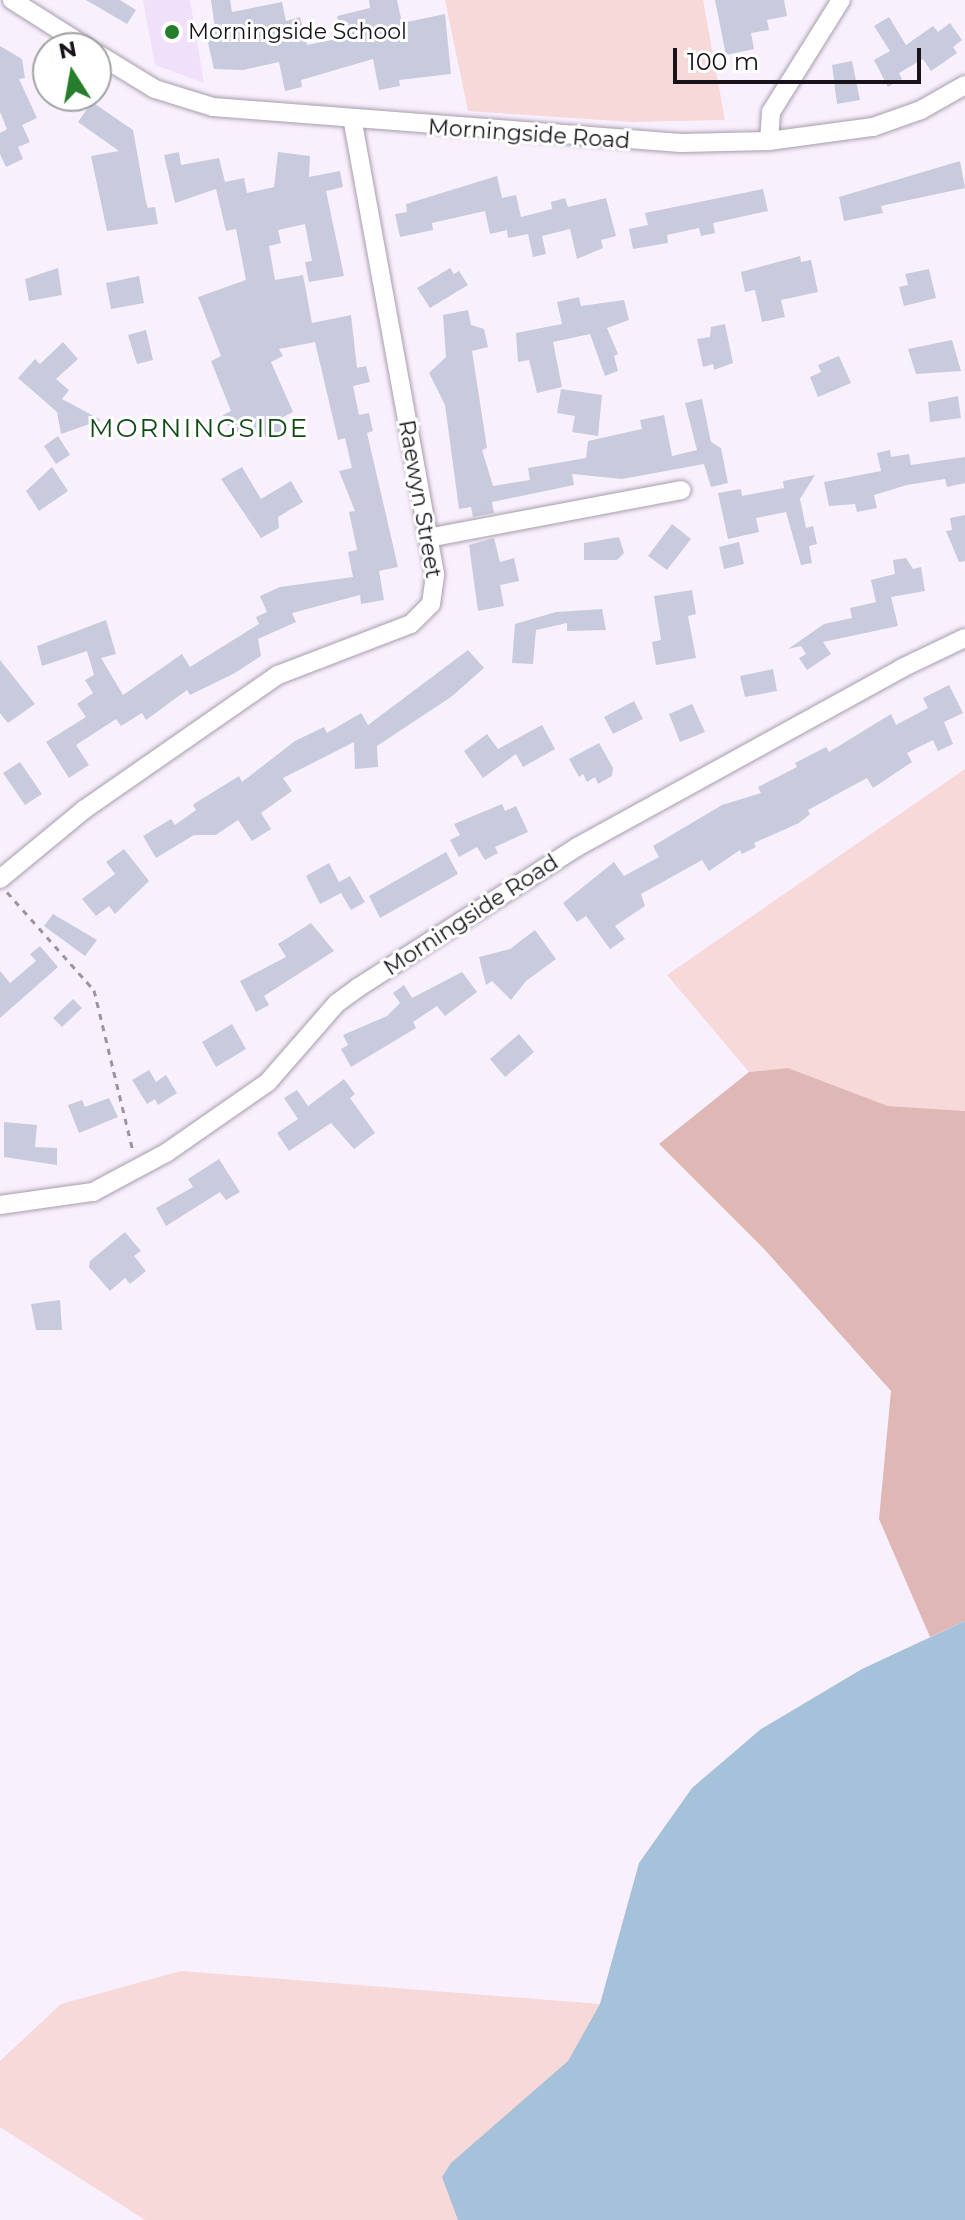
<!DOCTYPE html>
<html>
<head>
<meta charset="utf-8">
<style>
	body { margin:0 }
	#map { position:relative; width:965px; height:2220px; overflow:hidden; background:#f9f0fe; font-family:Montserrat,sans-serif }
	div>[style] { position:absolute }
	.built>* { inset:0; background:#f0e0f9 }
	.green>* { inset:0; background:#f6d9d8 }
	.forest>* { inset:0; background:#dfb7b5 }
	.water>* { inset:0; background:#a6c2db }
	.building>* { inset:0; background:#c8cadd }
	.path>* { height:3px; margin-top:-1.5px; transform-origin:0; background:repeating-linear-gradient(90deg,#9c95a0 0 6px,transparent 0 12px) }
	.roads { filter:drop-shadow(0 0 2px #a79dad) drop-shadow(0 0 2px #a79dad) }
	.minor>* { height:18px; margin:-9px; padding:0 9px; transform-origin:9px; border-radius:9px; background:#fff }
	.dots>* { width:22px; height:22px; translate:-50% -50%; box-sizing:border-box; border:4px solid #fff; border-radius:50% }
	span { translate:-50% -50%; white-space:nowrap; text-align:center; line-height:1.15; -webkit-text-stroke:6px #fff; paint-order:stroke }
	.poi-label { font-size:22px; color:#171319 }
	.left { translate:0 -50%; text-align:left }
	.street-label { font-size:22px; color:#171319 }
	.quarter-label { font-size:26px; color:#124a16; letter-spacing:2px }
	.north { position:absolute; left:32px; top:32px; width:80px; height:80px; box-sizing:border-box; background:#fff; border:2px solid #a2a1a3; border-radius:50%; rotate:349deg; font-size:22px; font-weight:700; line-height:32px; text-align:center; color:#171319 }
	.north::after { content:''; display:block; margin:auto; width:28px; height:36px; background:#267d2b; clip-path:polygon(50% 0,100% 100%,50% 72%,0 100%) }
	.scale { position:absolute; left:673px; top:48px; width:248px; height:36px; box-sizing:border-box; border:4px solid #171319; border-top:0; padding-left:10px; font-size:24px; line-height:28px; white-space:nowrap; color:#171319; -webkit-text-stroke:6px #fff; paint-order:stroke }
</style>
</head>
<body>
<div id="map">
	<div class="built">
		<div style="clip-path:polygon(143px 0,190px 0,204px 83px,155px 65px)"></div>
	</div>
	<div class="green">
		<div style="clip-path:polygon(445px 0,703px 0,725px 120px,632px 122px,468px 111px)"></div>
		<div style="clip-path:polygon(965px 769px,965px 1111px,888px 1106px,788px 1068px,749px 1072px,667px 975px)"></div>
		<div style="clip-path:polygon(614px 1954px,785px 2220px,145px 2220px,0 2127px,0 2061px,61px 2004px,181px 1971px,600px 2004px)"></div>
	</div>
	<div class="forest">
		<div style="clip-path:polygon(788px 1068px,888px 1106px,965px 1111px,965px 1621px,930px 1637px,879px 1519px,891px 1391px,765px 1250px,659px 1144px,749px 1072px)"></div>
	</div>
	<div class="water">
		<div style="clip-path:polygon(965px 1621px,965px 2220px,458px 2220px,442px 2177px,451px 2163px,568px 2061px,600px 2004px,639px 1863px,692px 1788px,761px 1729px,862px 1669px)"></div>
	</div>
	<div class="building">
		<div style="clip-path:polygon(86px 0,120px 0,136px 10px,127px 24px)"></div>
		<div style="clip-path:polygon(211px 0,230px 0,232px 12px,282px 2px,286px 21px,300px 17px,307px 45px,342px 38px,337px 16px,370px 8px,369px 0,397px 0,402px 23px,445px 14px,451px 74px,399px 80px,400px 86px,379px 90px,373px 59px,301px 80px,302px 87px,285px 91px,279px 62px,243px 70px,214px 69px,206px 34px,215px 28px)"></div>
		<div style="clip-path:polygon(715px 0,784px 0,787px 16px,767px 20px,769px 30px,751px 33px,754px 49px,726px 55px)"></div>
		<div style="clip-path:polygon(889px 17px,906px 45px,933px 26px,938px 32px,950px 23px,962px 40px,953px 47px,957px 53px,931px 71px,923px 59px,899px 73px,902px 79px,888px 87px,874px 60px,890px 51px,874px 26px)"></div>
		<div style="clip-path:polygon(0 46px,22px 59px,25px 78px,19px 79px,37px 118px,22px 125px,30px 142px,18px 147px,23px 159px,6px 167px,0 154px,0 133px,7px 129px,0 112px)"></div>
		<div style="clip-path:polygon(852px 61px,860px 100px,837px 104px,832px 65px)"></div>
		<div style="clip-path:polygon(92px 102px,133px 130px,146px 202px,148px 208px,155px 207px,158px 224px,107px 231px,91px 156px,119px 151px,78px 122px)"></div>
		<div style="clip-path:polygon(179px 152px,181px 165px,219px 158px,225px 182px,244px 178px,247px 193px,274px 187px,278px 152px,310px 156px,309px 177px,340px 171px,343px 187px,326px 191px,344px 276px,309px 282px,305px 262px,312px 261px,305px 224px,278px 230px,281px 243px,269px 246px,275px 280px,303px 275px,312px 323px,351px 315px,357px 368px,366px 366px,370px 382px,353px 386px,359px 415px,369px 413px,373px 431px,367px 433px,398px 567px,379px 571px,384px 600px,361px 604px,360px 595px,292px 613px,296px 622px,258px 639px,261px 656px,235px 673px,190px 695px,187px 690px,146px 720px,142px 713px,121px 726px,116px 719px,76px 745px,89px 765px,69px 778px,46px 742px,86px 717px,77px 704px,93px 693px,85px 680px,94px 675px,87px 651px,42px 666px,37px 646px,106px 620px,116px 654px,101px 658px,123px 695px,182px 654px,190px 667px,259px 624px,256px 617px,267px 612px,260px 596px,280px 587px,353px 577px,348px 552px,357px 550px,349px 512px,355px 511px,339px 471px,352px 468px,345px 438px,338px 440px,315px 342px,279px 349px,283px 356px,271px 362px,293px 412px,281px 418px,287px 429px,267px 439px,262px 430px,244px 439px,240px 431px,232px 434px,223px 415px,231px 411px,211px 361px,221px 356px,198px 297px,246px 280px,236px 229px,226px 231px,216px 189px,175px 203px,164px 155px)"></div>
		<div style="clip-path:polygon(960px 161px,965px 188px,881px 206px,883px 213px,844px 221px,839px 197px)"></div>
		<div style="clip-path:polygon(497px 176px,502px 198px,516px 195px,521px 217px,552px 209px,551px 202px,565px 198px,568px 207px,606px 198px,616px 236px,601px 240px,603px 248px,577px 259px,570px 229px,542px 236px,546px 254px,533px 257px,528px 234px,508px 238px,507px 230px,490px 234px,485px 211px,432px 223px,433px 230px,400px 237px,395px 214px,407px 212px,406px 204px)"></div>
		<div style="clip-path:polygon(763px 189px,768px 211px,713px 223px,715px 233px,701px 236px,699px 228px,667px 235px,668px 243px,633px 249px,629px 229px,648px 225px,645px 213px)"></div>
		<div style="clip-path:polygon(800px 256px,801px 262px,811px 260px,818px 292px,781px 300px,785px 317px,762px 322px,755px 290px,745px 292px,741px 272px)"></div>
		<div style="clip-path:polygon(58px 268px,62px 295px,29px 301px,25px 279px)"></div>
		<div style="clip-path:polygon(450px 268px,454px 274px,459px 271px,468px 285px,430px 308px,417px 288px)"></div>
		<div style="clip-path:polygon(929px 269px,936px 298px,904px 306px,899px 287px,908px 285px,905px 274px)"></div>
		<div style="clip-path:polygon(139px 276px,144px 303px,111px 309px,106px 283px)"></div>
		<div style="clip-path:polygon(579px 297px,581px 306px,624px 300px,629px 320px,607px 328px,618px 354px,614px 356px,618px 371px,605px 376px,590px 334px,553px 342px,562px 387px,537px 393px,529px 360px,518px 362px,516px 333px,562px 324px,557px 302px)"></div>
		<div style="clip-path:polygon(468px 310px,471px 325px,484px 329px,488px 347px,472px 351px,487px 448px,482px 450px,493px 486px,530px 480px,528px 468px,586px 458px,588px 441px,642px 429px,640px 420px,664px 415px,672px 456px,697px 450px,685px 403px,702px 399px,711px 442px,721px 448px,728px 483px,711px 487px,704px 464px,622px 479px,572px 474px,574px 485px,492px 502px,494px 513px,473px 517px,471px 507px,459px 509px,445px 405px,429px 373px,446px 357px,443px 315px)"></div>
		<div style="clip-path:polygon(725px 324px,733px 363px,714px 370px,713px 364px,703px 367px,697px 339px,710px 337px,711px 327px)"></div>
		<div style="clip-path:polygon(146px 330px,153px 360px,137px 364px,128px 335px)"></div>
		<div style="clip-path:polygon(952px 340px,961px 371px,916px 374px,908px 349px)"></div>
		<div style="clip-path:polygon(63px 342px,78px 359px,56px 379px,69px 390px,62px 399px,101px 420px,61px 434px,57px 412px,18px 378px,35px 359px,40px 364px)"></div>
		<div style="clip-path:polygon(839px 356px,851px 383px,818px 397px,810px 377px,821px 372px,818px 365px)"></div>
		<div style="clip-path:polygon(561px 389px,602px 395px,598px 436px,572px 432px,575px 416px,557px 413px)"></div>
		<div style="clip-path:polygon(958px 396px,961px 418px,930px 422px,928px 402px)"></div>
		<div style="clip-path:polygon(58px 436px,70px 455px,56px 464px,44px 446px)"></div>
		<div style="clip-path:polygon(890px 450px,891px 457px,909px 454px,911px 465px,965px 457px,965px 483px,947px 487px,945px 479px,907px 485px,874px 495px,877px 508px,857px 512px,855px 504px,829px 506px,824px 482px,881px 471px,877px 453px)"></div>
		<div style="clip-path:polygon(52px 467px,68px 491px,39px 511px,26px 491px)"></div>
		<div style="clip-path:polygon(242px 467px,261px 499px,291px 481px,303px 502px,278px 517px,279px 528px,261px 538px,221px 479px)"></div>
		<div style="clip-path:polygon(815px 475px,800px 499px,806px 528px,813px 526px,817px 544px,809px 546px,812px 563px,801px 565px,786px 512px,756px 518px,759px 532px,728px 539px,718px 493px,741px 489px,742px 496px,784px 488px,783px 481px)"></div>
		<div style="clip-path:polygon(965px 515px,965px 561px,959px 562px,946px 531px,952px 530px,950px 518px)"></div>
		<div style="clip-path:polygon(672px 524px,691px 539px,667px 570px,648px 556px)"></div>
		<div style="clip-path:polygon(619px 537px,624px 553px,617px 560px,584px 560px,584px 543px)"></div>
		<div style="clip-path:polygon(494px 538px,500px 562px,514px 558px,519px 581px,500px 585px,504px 606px,478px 611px,469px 545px)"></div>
		<div style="clip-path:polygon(739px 542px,744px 564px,724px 569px,719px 547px)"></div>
		<div style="clip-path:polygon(906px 558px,913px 569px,921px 567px,925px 591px,891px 597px,898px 626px,823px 642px,831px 654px,807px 670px,799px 658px,806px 654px,801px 646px,788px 649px,824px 624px,852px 618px,850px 608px,876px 602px,871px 580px,895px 574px,893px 560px)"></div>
		<div style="clip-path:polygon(692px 590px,696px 614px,688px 616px,696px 658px,656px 665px,652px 642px,661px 640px,654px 596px)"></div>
		<div style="clip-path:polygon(602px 609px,606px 630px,567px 631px,567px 623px,536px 630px,533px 664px,512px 663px,515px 624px,556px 612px)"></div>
		<div style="clip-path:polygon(468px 650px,484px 668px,451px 697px,377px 746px,378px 767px,355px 769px,354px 742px,283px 778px,292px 791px,261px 813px,271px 829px,252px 841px,238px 820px,216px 835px,194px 835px,156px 858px,143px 836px,171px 819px,175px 825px,196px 810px,193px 805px,197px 802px,239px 776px,242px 782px,295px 741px,324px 727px,327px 733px,361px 713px,368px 725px)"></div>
		<div style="clip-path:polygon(0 660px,35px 704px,8px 723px,0 713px)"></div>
		<div style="clip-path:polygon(773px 669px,777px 691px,745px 697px,740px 676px)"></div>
		<div style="clip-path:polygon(949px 685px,963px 713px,944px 722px,953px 744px,938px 751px,933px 740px,907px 753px,912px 762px,873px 788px,867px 778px,808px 810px,810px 814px,799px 823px,754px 843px,756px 847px,742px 854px,740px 850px,709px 871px,702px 860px,641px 894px,645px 906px,615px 926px,625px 939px,610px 949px,586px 916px,577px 922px,563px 903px,614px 862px,624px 876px,659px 857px,653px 846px,722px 805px,761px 793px,758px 787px,797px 767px,795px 763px,826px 747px,829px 752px,891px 714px,896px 725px,928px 708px,923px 698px)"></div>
		<div style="clip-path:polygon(634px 701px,643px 719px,613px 734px,604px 717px)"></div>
		<div style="clip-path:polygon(692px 704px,705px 732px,680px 742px,669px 714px)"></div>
		<div style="clip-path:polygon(542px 725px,555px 749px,523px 767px,516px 754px,483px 778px,464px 751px,487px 734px,498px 749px)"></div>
		<div style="clip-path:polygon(599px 743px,613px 768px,612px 776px,598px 784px,595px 777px,587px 782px,583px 774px,579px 777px,569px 759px)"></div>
		<div style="clip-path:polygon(20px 762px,42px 794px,25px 805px,3px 773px)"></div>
		<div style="clip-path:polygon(502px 804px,505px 811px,516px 806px,528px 832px,495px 847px,498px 853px,485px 860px,477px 847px,459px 857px,450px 840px,460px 835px,454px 824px)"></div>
		<div style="clip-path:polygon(124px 849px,149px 881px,115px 914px,109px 906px,96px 916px,82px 899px,115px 874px,106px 862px)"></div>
		<div style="clip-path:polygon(446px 852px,458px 874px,380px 918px,369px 896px)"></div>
		<div style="clip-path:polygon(329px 863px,339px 882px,350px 876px,365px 902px,351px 910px,341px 893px,320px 904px,306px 876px)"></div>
		<div style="clip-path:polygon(53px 914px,97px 940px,85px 956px,44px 926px)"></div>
		<div style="clip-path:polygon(311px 923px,334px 951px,264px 996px,269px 1005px,256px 1012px,240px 981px,286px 957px,278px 944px)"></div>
		<div style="clip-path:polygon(535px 930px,556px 959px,526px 981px,511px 1000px,492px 981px,486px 985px,479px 957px,510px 949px)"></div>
		<div style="clip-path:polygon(40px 946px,58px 967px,0 1018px,0 971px,10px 983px,36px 961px,30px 954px)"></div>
		<div style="clip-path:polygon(462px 972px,477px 992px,445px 1016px,437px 1006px,413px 1022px,416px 1028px,351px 1067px,341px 1049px,348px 1045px,343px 1035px,387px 1016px,400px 1003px,393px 993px,404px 985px,412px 998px)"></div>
		<div style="clip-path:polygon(73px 999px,82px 1008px,62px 1027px,53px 1018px)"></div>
		<div style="clip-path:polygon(232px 1024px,246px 1049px,216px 1067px,202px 1042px)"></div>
		<div style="clip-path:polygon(519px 1034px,534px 1052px,505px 1077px,490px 1059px)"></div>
		<div style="clip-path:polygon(149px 1070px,156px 1082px,166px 1075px,177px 1093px,158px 1105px,155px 1099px,147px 1104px,132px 1080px)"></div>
		<div style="clip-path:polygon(344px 1079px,355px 1094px,350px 1098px,375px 1133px,354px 1149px,331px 1123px,289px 1151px,277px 1133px,298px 1119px,284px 1098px,297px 1090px,308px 1106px)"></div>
		<div style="clip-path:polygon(109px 1098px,118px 1117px,79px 1133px,68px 1105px,82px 1100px,85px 1107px)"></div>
		<div style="clip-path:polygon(4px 1122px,37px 1125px,35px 1147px,57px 1148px,57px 1165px,4px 1157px)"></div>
		<div style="clip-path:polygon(219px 1159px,240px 1192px,226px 1200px,220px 1192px,166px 1226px,156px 1208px,193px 1187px,188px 1179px)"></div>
		<div style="clip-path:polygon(125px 1232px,141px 1251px,134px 1256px,146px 1271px,130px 1284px,125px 1278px,110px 1291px,89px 1267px,90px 1261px)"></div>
		<div style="clip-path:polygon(60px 1300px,62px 1330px,36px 1330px,31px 1304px)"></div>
	</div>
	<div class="path">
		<div style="left:7px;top:892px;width:131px;rotate:48.4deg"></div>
		<div style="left:94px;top:990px;width:166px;rotate:76.4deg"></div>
	</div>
	<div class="roads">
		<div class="minor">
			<div style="left:12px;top:0;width:90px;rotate:32.3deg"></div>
			<div style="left:96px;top:53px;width:69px;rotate:31.4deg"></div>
			<div style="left:155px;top:89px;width:61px;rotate:17.2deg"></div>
			<div style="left:213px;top:107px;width:469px;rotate:4.4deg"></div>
			<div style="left:681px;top:143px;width:88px;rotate:-1.3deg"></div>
			<div style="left:769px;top:141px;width:105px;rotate:-7.7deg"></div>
			<div style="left:873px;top:127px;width:51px;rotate:-19.5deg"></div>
			<div style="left:921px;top:110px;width:51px;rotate:-29.6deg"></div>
			<div style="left:769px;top:141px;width:29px;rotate:-86deg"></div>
			<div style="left:771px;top:112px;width:132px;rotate:-58deg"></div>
			<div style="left:428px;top:538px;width:258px;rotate:-10.7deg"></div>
			<div style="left:0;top:879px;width:110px;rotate:-39.5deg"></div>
			<div style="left:85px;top:809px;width:235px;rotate:-34.8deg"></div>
			<div style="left:278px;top:675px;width:142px;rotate:-21deg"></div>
			<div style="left:411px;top:624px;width:28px;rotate:-45deg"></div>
			<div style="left:431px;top:604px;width:30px;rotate:-82deg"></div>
			<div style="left:435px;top:574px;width:459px;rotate:-100.3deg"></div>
			<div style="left:0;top:1205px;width:94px;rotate:-8deg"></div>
			<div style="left:93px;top:1192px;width:83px;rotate:-28.1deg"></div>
			<div style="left:166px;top:1153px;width:124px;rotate:-34.8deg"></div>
			<div style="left:268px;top:1082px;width:105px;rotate:-48.9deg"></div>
			<div style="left:337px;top:1003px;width:27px;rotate:-36deg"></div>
			<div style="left:359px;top:987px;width:259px;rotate:-32.7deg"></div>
			<div style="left:577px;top:847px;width:371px;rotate:-28.8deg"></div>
			<div style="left:902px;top:668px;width:70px;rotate:-25.5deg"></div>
		</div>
	</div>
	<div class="dots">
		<div style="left:172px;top:32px;background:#267d2b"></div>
	</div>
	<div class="poi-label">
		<span class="left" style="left:188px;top:32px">Morningside School</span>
	</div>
	<div class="street-label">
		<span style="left:529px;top:134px;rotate:4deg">Morningside Road</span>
		<span style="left:420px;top:499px;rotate:80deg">Raewyn Street</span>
		<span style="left:471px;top:915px;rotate:-33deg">Morningside Road</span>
	</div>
	<div class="quarter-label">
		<span style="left:199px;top:429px">MORNINGSIDE</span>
	</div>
	<div class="north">N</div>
	<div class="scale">100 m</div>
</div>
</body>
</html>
